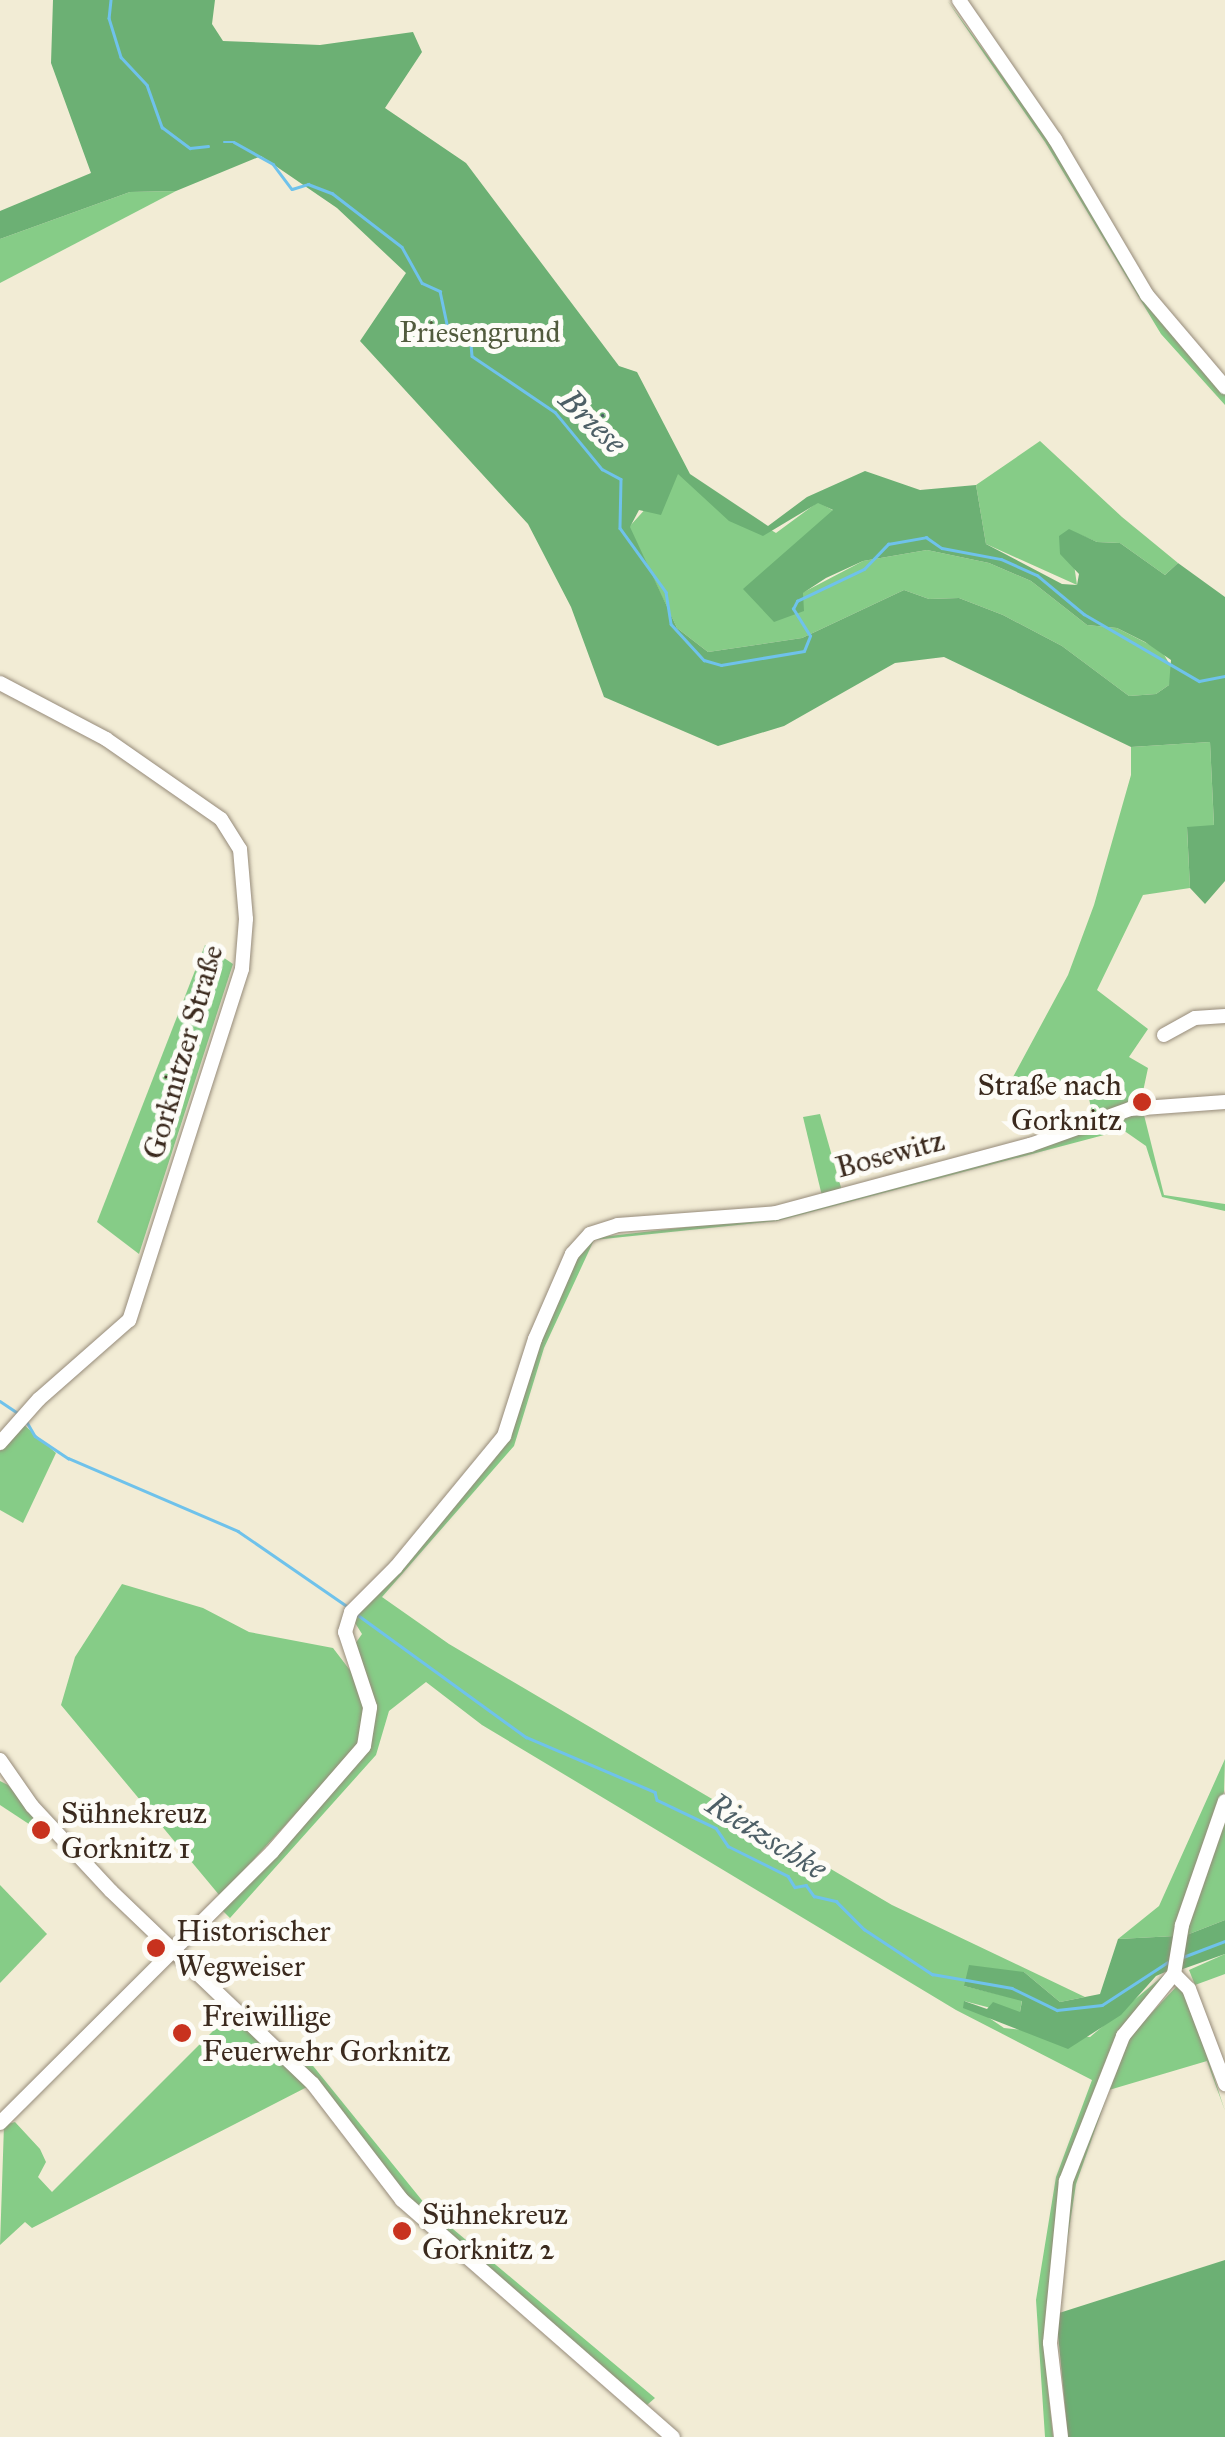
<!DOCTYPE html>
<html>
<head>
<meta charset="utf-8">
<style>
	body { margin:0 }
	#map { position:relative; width:1225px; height:2437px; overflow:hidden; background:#f2ecd5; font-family:"IM FELL Great Primer",serif }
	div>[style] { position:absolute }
	.green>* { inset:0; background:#86cc87 }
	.forest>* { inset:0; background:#6cb074 }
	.stream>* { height:2.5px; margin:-1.25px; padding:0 1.25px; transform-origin:1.25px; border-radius:1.25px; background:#6fc2eb }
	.roads { filter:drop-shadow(0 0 2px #968b7a) drop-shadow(0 0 2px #968b7a) }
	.minor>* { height:14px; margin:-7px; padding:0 7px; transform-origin:7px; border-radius:7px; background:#fff }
	.dots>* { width:28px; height:28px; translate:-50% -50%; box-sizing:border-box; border:5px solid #fdfcf7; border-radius:50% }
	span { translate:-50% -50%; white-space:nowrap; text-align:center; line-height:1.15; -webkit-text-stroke:10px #fdfcf7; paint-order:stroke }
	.park-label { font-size:30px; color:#525b3e }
	.street-label { font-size:30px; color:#3b2a1e }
	.poi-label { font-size:30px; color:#3b2a1e }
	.right { translate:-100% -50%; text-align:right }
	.left { translate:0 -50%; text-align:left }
	.water-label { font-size:32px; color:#4d5f66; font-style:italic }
</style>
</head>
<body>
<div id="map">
	<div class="green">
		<div style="clip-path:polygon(947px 0,1049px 140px,1142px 295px,1225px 394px,1225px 405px,1161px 334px,1045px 142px)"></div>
		<div style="clip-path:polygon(176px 191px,0 283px,0 239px,130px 192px)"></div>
		<div style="clip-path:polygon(1040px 441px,1122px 517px,1178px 563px,1165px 575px,1120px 543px,1097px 542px,1069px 530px,1077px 585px,986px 544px,976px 485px)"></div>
		<div style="clip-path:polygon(678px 473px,776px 533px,818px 502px,834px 511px,802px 593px,863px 561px,927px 550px,989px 563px,1031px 581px,1087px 625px,1117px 628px,1162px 651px,1174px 672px,1169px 685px,1156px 694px,1129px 696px,1062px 646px,1003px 615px,959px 598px,929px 599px,904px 590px,802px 638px,708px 652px,677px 628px,629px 527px)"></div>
		<div style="clip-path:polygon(1210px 742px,1214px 826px,1187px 828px,1190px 888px,1143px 895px,1097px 990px,1148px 1029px,1129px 1057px,1148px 1068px,1141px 1101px,1093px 1117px,1086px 1085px,1006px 1090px,1068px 975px,1094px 905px,1131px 775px,1131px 747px)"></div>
		<div style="clip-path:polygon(205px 945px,233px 964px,139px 1254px,97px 1222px)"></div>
		<div style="clip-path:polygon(1143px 1111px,1164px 1195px,1225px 1204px,1225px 1211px,1162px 1197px,1146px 1146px,1123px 1130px,777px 1221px,594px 1240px,544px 1348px,514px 1446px,382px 1597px,449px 1644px,892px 1905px,1085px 1997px,1060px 2002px,1024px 1972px,964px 1986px,1022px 2000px,1020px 2012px,1010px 2013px,964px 2001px,1004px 2028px,1090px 2037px,1170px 1970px,1104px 2070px,1061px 2179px,1044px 2350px,1053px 2437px,1045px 2437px,1036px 2300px,1056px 2177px,1092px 2080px,956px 2010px,482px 1725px,426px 1682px,389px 1711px,376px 1755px,230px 1918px,220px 1908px,356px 1763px,374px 1727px,355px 1644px,362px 1634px,352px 1618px,494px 1460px,538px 1341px,573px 1262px,592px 1238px,775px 1217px)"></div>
		<div style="clip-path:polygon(820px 1114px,842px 1191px,822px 1196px,803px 1117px)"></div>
		<div style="clip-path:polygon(22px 1423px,56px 1453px,23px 1523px,0 1510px,0 1451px)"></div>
		<div style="clip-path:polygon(122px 1584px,203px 1608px,249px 1632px,333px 1648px,359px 1682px,366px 1706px,360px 1744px,220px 1896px,61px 1705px,75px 1657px)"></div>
		<div style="clip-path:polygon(1225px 1759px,1224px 1792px,1175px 1936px,1118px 1939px,1159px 1906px)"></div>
		<div style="clip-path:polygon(0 1781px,8px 1785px,44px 1825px,38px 1830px,0 1805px)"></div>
		<div style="clip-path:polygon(1225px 1813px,1225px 1920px,1184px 1936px)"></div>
		<div style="clip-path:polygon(0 1885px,47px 1934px,0 1983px)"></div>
		<div style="clip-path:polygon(1225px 1954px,1225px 1974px,1195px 1985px,1189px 1970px)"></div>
		<div style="clip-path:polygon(1177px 1986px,1187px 1995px,1225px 2111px,1207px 2061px,1109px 2090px,1076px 2184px,1056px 2314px,1070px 2179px,1126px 2040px)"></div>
		<div style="clip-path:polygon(231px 2013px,309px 2086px,32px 2228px,25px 2222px,0 2245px,4px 2125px,15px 2122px,40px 2149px,46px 2162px,38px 2177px,52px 2192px)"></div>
		<div style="clip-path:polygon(305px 2056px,429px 2209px,655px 2398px,647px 2405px,416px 2208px,299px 2063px)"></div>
	</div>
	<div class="forest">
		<div style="clip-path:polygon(evenodd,53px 0,215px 0,212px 24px,223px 41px,320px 45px,413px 32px,422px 52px,385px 108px,466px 163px,619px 366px,637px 372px,690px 474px,768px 526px,807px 497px,865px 471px,920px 490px,976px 485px,986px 544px,1062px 584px,1077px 585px,1079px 574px,1060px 554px,1059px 536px,1069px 529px,1097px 542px,1120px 543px,1165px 575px,1178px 563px,1225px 597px,1225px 881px,1205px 904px,1190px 888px,1187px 827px,1214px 825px,1210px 742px,1131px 747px,944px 657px,895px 663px,784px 726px,718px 746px,604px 697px,571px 607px,528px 524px,360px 341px,406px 273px,337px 208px,261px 156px,176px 191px,130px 192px,0 239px,0 211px,91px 173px,51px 63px,53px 0,678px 474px,729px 521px,763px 536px,818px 503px,833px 510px,743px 589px,774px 622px,804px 611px,803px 593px,826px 578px,863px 561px,927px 550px,989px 563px,1031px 581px,1087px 625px,1117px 628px,1145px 642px,1171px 660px,1169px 685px,1156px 694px,1129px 696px,1062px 646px,1003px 615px,959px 598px,929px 599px,904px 590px,802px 638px,708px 652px,677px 628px,630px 527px,639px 510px,661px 515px,678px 474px)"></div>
		<div style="clip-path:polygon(1225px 1920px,1225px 1954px,1180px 1970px,1184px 1936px)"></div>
		<div style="clip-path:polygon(1175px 1936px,1170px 1970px,1156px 1976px,1121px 2015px,1068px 2049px,963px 2008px,964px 2001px,987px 2009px,993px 2002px,1020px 2012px,1022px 2001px,964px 1986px,969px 1965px,1024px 1972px,1060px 2002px,1100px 1994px,1118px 1939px)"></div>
		<div style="clip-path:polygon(1225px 2260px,1225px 2437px,1068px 2437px,1056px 2314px)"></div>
	</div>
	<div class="stream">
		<div style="left:111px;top:0;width:18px;rotate:96deg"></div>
		<div style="left:109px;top:18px;width:41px;rotate:72.9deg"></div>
		<div style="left:121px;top:57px;width:38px;rotate:47deg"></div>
		<div style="left:147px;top:85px;width:45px;rotate:70.3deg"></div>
		<div style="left:162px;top:127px;width:35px;rotate:37deg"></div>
		<div style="left:190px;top:148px;width:18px;rotate:-6deg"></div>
		<div style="left:224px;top:142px;width:10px"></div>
		<div style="left:234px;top:142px;width:45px;rotate:29.4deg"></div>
		<div style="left:273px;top:164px;width:31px;rotate:53deg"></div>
		<div style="left:292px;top:189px;width:17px;rotate:-17deg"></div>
		<div style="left:308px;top:184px;width:26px;rotate:21deg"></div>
		<div style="left:332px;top:193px;width:88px;rotate:37.6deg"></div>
		<div style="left:402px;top:247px;width:41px;rotate:60.9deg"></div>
		<div style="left:422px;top:283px;width:20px;rotate:24deg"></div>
		<div style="left:440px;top:291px;width:39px;rotate:78deg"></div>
		<div style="left:448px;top:329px;width:22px;rotate:10deg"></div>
		<div style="left:470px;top:333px;width:23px;rotate:85deg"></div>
		<div style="left:472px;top:356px;width:100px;rotate:34deg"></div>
		<div style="left:555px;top:412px;width:74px;rotate:50.5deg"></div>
		<div style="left:602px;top:469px;width:21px;rotate:28deg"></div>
		<div style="left:621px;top:479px;width:49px;rotate:91.2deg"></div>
		<div style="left:620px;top:528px;width:79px;rotate:54.3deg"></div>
		<div style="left:666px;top:592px;width:32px;rotate:81deg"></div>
		<div style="left:671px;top:624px;width:49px;rotate:47.5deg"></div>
		<div style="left:704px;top:660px;width:18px;rotate:16deg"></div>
		<div style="left:721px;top:665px;width:84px;rotate:-9.6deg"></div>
		<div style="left:804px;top:651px;width:16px;rotate:-68deg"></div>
		<div style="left:810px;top:636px;width:32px;rotate:-122deg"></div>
		<div style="left:793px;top:609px;width:9px;rotate:-63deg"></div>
		<div style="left:797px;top:601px;width:74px;rotate:-25.5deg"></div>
		<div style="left:864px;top:569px;width:35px;rotate:-46deg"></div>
		<div style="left:888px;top:544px;width:39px;rotate:-10deg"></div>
		<div style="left:926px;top:537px;width:19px;rotate:35deg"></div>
		<div style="left:942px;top:548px;width:60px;rotate:10.6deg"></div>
		<div style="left:1001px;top:559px;width:39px;rotate:24deg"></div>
		<div style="left:1037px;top:575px;width:61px;rotate:39.7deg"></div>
		<div style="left:1084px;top:614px;width:133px;rotate:30.2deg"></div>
		<div style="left:1199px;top:681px;width:26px;rotate:-11deg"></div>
		<div style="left:0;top:1401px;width:22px;rotate:34deg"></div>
		<div style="left:27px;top:1422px;width:16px;rotate:60deg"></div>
		<div style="left:35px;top:1436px;width:40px;rotate:34deg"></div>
		<div style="left:68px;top:1458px;width:185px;rotate:23.2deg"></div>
		<div style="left:238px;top:1531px;width:134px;rotate:34.6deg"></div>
		<div style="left:358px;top:1615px;width:208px;rotate:36deg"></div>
		<div style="left:526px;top:1737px;width:140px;rotate:23.1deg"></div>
		<div style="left:655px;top:1792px;width:8px;rotate:76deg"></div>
		<div style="left:657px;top:1800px;width:65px;rotate:25.4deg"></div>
		<div style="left:716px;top:1828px;width:22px;rotate:56deg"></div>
		<div style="left:728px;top:1846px;width:67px;rotate:26.6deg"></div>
		<div style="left:788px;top:1876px;width:13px;rotate:58deg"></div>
		<div style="left:795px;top:1887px;width:11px;rotate:-10deg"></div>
		<div style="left:806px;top:1885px;width:14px;rotate:54deg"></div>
		<div style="left:814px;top:1896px;width:23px;rotate:13deg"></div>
		<div style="left:836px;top:1901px;width:40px;rotate:45deg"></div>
		<div style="left:864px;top:1929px;width:82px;rotate:33.5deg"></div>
		<div style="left:932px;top:1974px;width:81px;rotate:9.9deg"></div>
		<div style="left:1012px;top:1988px;width:50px;rotate:26.1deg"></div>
		<div style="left:1057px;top:2010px;width:45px;rotate:-6.3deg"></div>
		<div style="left:1102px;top:2005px;width:79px;rotate:-33.1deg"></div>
		<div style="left:1183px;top:1957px;width:45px;rotate:-20.9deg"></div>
	</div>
	<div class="roads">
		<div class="minor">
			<div style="left:959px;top:0;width:169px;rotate:55.4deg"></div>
			<div style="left:1055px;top:139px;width:181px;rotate:59.5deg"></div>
			<div style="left:1147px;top:295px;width:121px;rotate:49.7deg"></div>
			<div style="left:0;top:683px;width:120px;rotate:27.8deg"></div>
			<div style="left:106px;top:739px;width:140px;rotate:34.8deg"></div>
			<div style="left:221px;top:819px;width:36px;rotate:58deg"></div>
			<div style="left:240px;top:849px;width:70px;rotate:85.1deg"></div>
			<div style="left:246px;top:919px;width:50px;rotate:94.6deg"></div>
			<div style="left:242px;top:969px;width:369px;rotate:107.8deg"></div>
			<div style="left:129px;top:1320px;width:120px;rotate:138.7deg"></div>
			<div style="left:39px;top:1399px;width:59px;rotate:131.6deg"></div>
			<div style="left:1164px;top:1035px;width:35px;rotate:-29deg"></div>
			<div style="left:1195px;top:1018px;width:30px;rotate:-4deg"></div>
			<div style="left:0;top:1760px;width:56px;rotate:55.2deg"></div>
			<div style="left:32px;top:1806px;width:116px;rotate:47.1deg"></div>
			<div style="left:111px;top:1891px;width:279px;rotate:43.7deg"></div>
			<div style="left:313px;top:2084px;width:146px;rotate:52.5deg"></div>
			<div style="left:402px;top:2200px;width:360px;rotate:41.2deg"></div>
			<div style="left:1174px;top:1974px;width:21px;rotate:45deg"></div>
			<div style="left:1189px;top:1989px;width:102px;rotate:69.2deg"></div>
			<div style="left:0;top:2123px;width:384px;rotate:-44.9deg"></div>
			<div style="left:272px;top:1852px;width:140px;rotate:-49deg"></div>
			<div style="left:364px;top:1746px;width:39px;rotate:-81deg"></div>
			<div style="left:370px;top:1707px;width:79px;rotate:-108.4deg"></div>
			<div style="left:345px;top:1632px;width:21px;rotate:-73deg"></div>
			<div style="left:351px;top:1612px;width:64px;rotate:-45deg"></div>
			<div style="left:396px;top:1567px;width:170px;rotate:-50.5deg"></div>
			<div style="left:504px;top:1436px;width:102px;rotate:-72.3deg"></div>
			<div style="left:535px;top:1339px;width:93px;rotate:-66.5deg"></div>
			<div style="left:572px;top:1254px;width:27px;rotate:-48deg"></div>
			<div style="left:590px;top:1234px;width:29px;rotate:-18deg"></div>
			<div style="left:618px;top:1225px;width:158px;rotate:-4.3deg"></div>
			<div style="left:776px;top:1213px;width:263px;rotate:-15deg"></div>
			<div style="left:1030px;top:1145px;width:106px;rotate:-19.8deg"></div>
			<div style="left:1130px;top:1109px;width:95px;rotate:-4.2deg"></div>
			<div style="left:1061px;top:2437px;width:95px;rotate:-96.7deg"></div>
			<div style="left:1050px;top:2343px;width:163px;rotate:-84.4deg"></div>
			<div style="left:1066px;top:2181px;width:156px;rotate:-68.5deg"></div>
			<div style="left:1123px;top:2036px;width:80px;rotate:-50.6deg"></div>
			<div style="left:1174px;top:1974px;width:50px;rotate:-80.7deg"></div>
			<div style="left:1182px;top:1925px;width:131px;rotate:-70.9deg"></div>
		</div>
	</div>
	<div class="dots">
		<div style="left:1142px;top:1102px;background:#c8321e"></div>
		<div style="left:41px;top:1830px;background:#c8321e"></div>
		<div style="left:156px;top:1948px;background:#c8321e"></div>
		<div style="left:182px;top:2033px;background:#c8321e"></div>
		<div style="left:402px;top:2231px;background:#c8321e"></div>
	</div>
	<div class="park-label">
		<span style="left:480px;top:332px">Priesengrund</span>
	</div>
	<div class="street-label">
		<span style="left:183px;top:1052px;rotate:-74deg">Gorknitzer Straße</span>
		<span style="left:890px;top:1154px;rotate:-15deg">Bosewitz</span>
	</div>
	<div class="poi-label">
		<span class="right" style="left:1122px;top:1102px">Straße nach<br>Gorknitz</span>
		<span class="left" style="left:61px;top:1830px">Sühnekreuz<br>Gorknitz 1</span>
		<span class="left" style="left:176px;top:1948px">Historischer<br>Wegweiser</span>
		<span class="left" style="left:202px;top:2033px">Freiwillige<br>Feuerwehr Gorknitz</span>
		<span class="left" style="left:422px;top:2231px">Sühnekreuz<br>Gorknitz 2</span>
	</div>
	<div class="water-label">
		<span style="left:592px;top:422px;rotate:44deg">Briese</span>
		<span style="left:766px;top:1837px;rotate:32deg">Rietzschke</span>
	</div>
</div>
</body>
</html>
